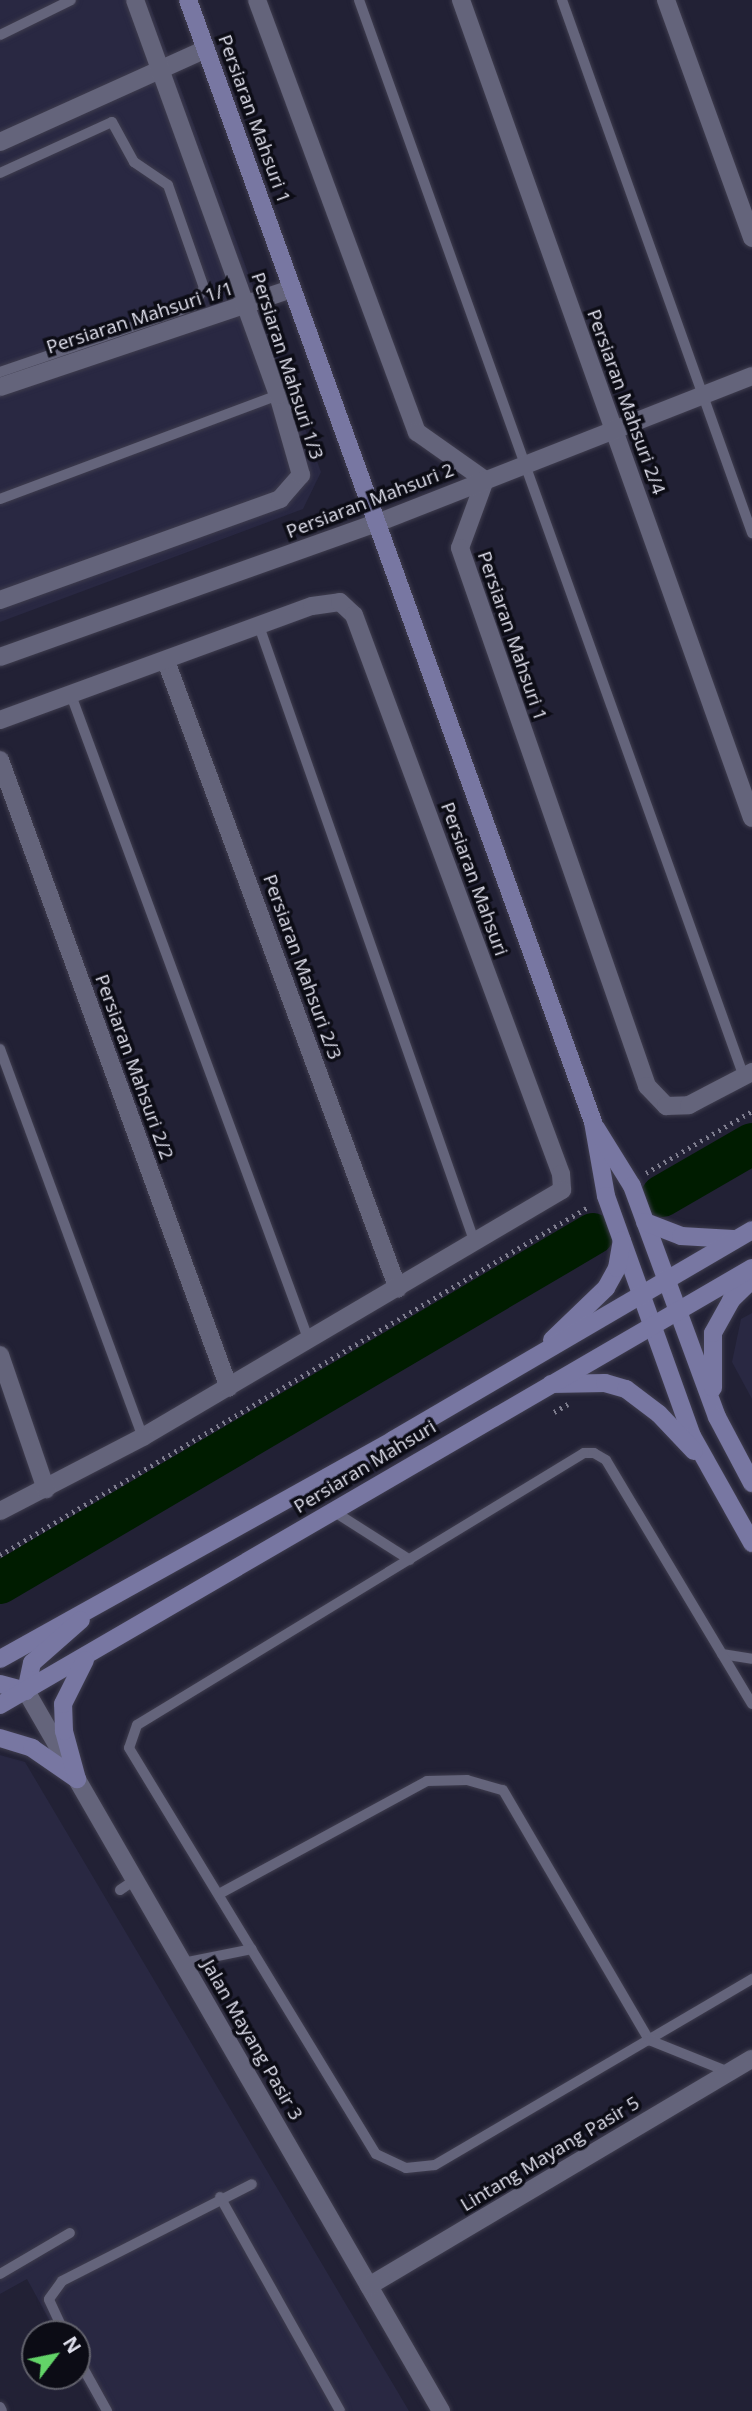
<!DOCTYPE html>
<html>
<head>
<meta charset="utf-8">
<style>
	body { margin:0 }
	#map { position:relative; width:752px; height:2411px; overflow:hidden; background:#222135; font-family:"Open Sans",sans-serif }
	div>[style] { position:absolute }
	.built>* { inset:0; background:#292842 }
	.river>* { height:42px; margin:-21px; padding:0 21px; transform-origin:21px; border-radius:21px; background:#001c00 }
	.path>* { height:4.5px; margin-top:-2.25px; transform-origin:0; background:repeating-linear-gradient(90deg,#7e7d8e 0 2px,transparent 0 7px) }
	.roads { filter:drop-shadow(0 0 2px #3f3d4e) drop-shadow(0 0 2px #3f3d4e) }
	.lane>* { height:10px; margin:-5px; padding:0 5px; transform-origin:5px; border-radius:5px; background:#64647b }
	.street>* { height:18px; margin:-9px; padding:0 9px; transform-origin:9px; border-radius:9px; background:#64647b }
	.secondary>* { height:18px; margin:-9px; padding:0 9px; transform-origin:9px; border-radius:9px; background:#7877a2 }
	span { translate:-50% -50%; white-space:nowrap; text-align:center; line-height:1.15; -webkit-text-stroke:7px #0c0c15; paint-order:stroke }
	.street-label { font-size:19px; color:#e0e0ed }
	.north { position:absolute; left:21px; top:2320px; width:70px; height:70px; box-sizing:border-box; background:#0c0c15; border:2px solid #61616b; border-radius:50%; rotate:58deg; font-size:19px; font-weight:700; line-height:28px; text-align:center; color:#e0e0ed }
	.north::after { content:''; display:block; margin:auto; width:24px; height:32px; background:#63d468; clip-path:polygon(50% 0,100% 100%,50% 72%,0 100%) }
</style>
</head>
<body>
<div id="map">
	<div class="built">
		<div style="clip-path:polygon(0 0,148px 0,321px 472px,303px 509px,0 622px)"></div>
		<div style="clip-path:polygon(752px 1313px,752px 1399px,732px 1362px,741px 1319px)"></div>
		<div style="clip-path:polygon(0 1755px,25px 1762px,409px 2411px,99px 2411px,77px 2370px,77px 2334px,57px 2334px,27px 2279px,0 2294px)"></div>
	</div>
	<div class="river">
		<div style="left:662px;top:1196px;width:104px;rotate:-30deg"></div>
		<div style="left:0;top:1583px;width:688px;rotate:-30.48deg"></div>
	</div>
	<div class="path">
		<div style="left:646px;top:1173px;width:123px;rotate:-30.3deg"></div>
		<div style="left:554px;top:1412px;width:16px;rotate:-30deg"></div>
		<div style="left:0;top:1555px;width:685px;rotate:-30.61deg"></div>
	</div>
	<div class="roads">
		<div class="lane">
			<div style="left:359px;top:0;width:1144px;rotate:70.33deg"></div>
			<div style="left:562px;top:0;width:566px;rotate:70.38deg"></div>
			<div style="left:0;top:35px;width:79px;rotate:-26.2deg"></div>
			<div style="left:0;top:173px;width:123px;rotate:-24.5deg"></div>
			<div style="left:112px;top:122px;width:46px;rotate:61.2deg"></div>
			<div style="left:134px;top:162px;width:41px;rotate:34.1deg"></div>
			<div style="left:168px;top:185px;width:109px;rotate:70.7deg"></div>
			<div style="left:204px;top:288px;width:21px;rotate:121deg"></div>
			<div style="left:193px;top:306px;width:204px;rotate:161.1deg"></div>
			<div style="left:0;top:499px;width:297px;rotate:-20.5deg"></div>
			<div style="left:259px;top:626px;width:654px;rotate:70.71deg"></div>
			<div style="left:71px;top:695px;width:688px;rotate:69.78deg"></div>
			<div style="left:0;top:1049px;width:414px;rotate:69.8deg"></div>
			<div style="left:333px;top:1511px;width:91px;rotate:32.5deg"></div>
			<div style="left:722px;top:1654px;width:30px;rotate:9deg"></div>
			<div style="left:752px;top:1704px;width:284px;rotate:-120.9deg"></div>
			<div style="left:606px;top:1460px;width:14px;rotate:-150deg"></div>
			<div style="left:594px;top:1453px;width:10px;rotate:180deg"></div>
			<div style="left:584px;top:1453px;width:523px;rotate:148.68deg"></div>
			<div style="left:137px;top:1725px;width:24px;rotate:109deg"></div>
			<div style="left:129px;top:1748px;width:475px;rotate:58.7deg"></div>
			<div style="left:376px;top:2154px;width:33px;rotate:25deg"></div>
			<div style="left:406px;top:2168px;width:29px;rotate:-6deg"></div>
			<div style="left:435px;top:2165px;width:368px;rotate:-30.4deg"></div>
			<div style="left:120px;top:1890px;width:18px;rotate:-34deg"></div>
			<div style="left:219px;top:1894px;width:237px;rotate:-28.5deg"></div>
			<div style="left:427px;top:1781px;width:40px;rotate:-1.4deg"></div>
			<div style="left:467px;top:1780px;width:37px;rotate:16deg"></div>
			<div style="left:503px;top:1790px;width:290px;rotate:59.7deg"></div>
			<div style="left:649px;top:2040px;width:86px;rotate:21.8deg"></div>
			<div style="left:183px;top:1963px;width:70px;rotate:-11.5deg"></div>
			<div style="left:220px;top:2197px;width:245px;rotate:60.7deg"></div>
			<div style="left:0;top:2274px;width:81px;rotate:-30.4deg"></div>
			<div style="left:65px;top:2334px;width:38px;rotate:-115deg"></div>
			<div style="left:49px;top:2299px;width:22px;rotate:-54deg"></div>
			<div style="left:62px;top:2281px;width:213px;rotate:-27deg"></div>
			<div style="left:77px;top:2357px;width:62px;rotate:60.9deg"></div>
			<div style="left:0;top:2407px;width:4px;rotate:63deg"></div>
		</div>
		<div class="street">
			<div style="left:257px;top:0;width:461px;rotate:69.7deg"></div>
			<div style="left:417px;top:432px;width:83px;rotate:35.2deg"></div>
			<div style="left:461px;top:0;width:868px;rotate:70.42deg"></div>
			<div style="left:666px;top:0;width:253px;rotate:70.1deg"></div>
			<div style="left:0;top:142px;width:226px;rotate:-24.3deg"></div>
			<div style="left:0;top:387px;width:308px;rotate:-18.6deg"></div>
			<div style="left:485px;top:480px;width:72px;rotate:110.2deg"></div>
			<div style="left:460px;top:548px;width:570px;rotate:70.83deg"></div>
			<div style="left:647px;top:1086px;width:28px;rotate:46deg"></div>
			<div style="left:666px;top:1106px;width:23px;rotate:-2deg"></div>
			<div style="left:689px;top:1105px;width:71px;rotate:-27.6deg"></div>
			<div style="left:0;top:600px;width:298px;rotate:-19.8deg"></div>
			<div style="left:280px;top:499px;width:32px;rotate:-49deg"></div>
			<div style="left:301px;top:475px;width:83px;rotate:-106deg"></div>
			<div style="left:278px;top:395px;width:420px;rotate:-109.9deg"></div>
			<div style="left:0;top:657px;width:400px;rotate:-19.6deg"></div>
			<div style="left:377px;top:523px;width:403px;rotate:-21.4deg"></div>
			<div style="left:166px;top:661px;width:669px;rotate:69.72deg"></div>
			<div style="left:0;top:720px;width:332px;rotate:-20.1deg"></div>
			<div style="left:312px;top:606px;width:28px;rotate:-8deg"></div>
			<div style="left:340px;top:602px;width:19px;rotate:43deg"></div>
			<div style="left:354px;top:615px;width:596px;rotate:69.68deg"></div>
			<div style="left:561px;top:1174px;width:16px;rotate:86deg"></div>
			<div style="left:562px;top:1190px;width:486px;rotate:149.5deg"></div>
			<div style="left:143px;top:1437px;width:161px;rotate:152.6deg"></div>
			<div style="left:0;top:760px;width:668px;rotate:69.97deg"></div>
			<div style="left:0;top:1355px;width:142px;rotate:71.1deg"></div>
			<div style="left:26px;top:1691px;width:831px;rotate:60.04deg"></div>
			<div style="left:369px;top:2286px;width:445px;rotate:-30.7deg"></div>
		</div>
		<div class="secondary">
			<div style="left:188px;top:0;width:1193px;rotate:70.15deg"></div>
			<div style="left:593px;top:1122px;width:75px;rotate:80deg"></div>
			<div style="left:606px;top:1196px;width:255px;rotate:70.3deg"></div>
			<div style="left:692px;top:1436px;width:123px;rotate:60.7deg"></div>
			<div style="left:596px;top:1128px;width:68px;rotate:58.2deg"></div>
			<div style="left:632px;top:1186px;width:246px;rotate:69.8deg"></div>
			<div style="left:717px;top:1417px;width:75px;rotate:62.1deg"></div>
			<div style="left:645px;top:1222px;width:39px;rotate:21deg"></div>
			<div style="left:681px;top:1236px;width:52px;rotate:3.3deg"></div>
			<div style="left:552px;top:1340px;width:75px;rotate:-43.9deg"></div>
			<div style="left:606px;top:1288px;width:23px;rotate:-61deg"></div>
			<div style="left:617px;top:1268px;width:28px;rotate:-80deg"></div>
			<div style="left:551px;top:1384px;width:54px;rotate:-1.1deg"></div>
			<div style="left:605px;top:1383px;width:22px;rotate:16deg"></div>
			<div style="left:626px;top:1389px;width:41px;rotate:37.1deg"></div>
			<div style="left:659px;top:1414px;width:51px;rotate:46.6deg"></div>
			<div style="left:713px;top:1388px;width:55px;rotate:-90deg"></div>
			<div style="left:713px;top:1333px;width:38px;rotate:-61deg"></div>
			<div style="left:731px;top:1300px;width:29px;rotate:-44deg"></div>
			<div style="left:0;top:1659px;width:450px;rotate:-29.1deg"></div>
			<div style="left:393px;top:1440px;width:416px;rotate:-30.3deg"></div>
			<div style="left:0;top:1684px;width:27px;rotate:15deg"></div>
			<div style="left:26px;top:1691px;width:29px;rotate:-78deg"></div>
			<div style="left:32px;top:1663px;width:65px;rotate:-41.3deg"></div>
			<div style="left:0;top:1705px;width:870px;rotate:-30.16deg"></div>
			<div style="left:0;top:1738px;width:34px;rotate:17deg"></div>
			<div style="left:32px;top:1748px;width:55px;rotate:34.6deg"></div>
			<div style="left:77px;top:1779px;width:50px;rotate:-105.2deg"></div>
			<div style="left:64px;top:1731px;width:27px;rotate:-92deg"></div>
			<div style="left:63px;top:1704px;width:49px;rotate:-63.4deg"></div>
		</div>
	</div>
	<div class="street-label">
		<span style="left:254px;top:119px;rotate:70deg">Persiaran Mahsuri 1</span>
		<span style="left:140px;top:318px;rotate:-18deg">Persiaran Mahsuri 1/1</span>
		<span style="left:287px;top:366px;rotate:72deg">Persiaran Mahsuri 1/3</span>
		<span style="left:626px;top:402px;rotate:70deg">Persiaran Mahsuri 2/4</span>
		<span style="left:370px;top:501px;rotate:-21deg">Persiaran Mahsuri 2</span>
		<span style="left:512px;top:636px;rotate:71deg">Persiaran Mahsuri 1</span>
		<span style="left:474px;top:879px;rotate:70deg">Persiaran Mahsuri</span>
		<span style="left:302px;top:967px;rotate:70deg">Persiaran Mahsuri 2/3</span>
		<span style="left:134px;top:1067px;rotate:70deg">Persiaran Mahsuri 2/2</span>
		<span style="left:365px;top:1467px;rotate:-31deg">Persiaran Mahsuri</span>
		<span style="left:252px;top:2040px;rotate:60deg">Jalan Mayang Pasir 3</span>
		<span style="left:550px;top:2154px;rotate:-31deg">Lintang Mayang Pasir 5</span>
	</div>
	<div class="north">N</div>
</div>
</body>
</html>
